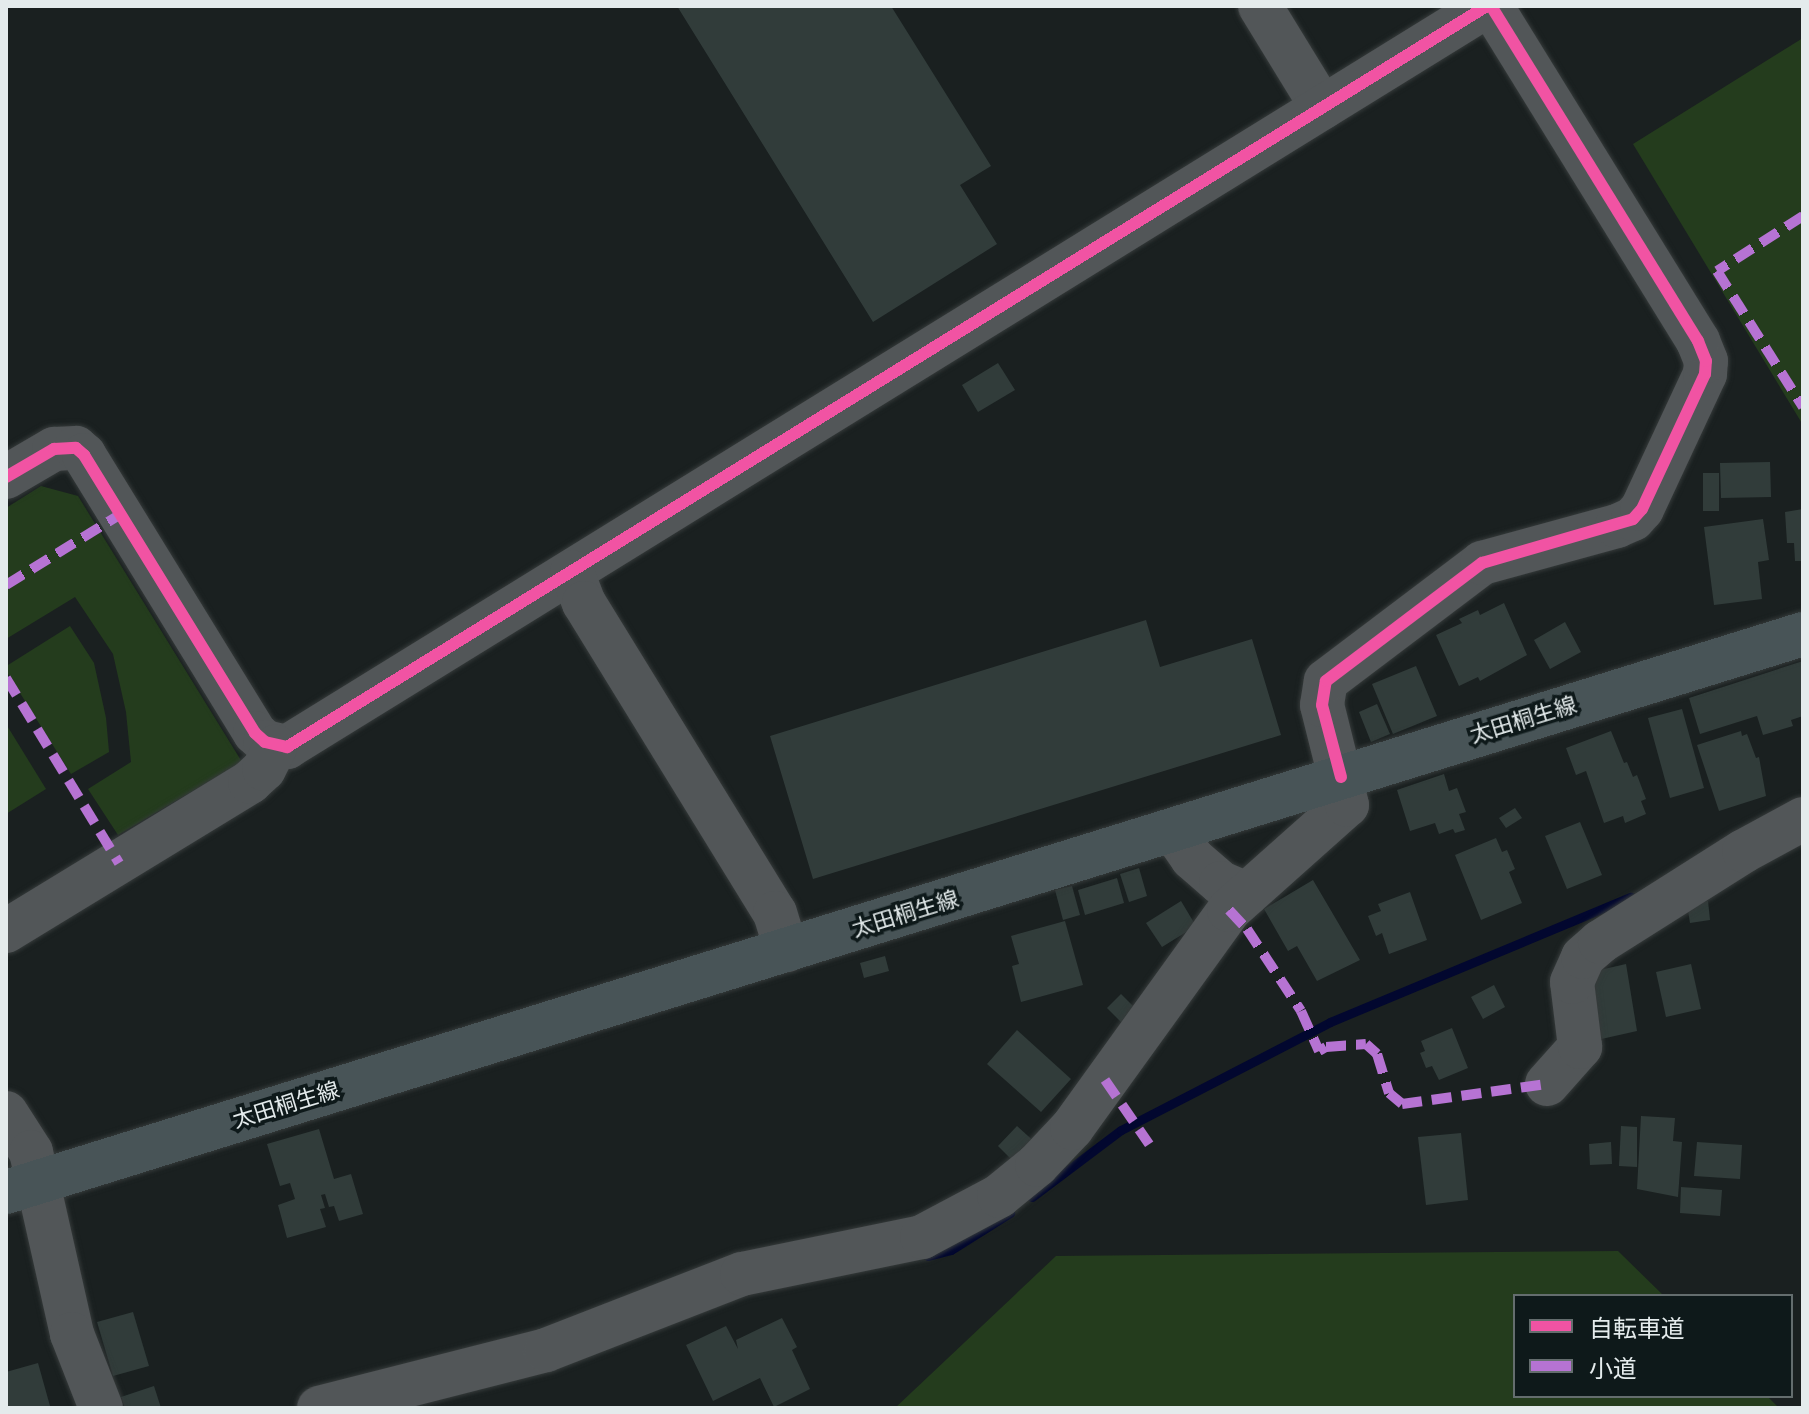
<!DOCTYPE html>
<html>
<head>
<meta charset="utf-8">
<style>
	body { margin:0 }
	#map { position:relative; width:1809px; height:1414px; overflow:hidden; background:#1a2020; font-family:Helvetica,"Noto Sans JP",sans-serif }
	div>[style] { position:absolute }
	.green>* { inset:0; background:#243c1d }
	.stream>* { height:9px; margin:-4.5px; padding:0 4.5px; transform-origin:4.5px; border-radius:4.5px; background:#02072f }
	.building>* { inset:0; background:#313c3a }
	.roads { filter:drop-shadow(0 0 2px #353a3a) drop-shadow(0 0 2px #353a3a) }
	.minor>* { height:44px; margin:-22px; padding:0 22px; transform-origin:22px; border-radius:22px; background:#525658 }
	.major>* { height:44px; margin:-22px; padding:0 22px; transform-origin:22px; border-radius:22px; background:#485457 }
	.quiet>* { height:10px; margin-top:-5px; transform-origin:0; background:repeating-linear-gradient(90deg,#b673d3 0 20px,transparent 0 30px) }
	.cycleway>* { height:12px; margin:-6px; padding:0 6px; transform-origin:6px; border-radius:6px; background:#f153a3 }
	span { translate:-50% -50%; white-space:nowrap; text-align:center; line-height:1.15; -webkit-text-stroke:7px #0e191a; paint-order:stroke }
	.street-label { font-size:22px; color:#e4ebec }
	.frame { position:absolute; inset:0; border:8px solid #e4ebec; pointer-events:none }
	.legend { position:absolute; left:1513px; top:1294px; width:280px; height:104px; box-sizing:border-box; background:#0e191a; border:2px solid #646d6e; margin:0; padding:10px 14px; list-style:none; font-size:24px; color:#e4ebec }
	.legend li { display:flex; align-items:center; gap:16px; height:40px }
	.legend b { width:40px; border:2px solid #646d6e }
</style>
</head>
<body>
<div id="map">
	<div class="green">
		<div style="clip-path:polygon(1803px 38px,1803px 425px,1633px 144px)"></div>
		<div style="clip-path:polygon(41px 486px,78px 496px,242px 762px,118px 835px,88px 789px,131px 762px,126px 712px,113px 654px,75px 597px,6px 639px,6px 508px)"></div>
		<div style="clip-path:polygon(70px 626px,94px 663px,106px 718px,109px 752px,71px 774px,8px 674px,8px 665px)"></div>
		<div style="clip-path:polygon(6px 724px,46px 789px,6px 814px)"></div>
		<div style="clip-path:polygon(1618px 1251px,1664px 1296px,1515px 1296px,1515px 1396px,1767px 1396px,1779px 1408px,895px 1408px,1056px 1256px)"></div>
	</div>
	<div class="stream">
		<div style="left:1032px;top:1197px;width:111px;rotate:-37deg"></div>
		<div style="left:1121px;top:1130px;width:235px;rotate:-27.3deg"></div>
		<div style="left:1330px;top:1022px;width:326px;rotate:-22.6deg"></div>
		<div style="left:928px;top:1256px;width:24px;rotate:-15deg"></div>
		<div style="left:951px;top:1250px;width:70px;rotate:-32.1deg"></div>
	</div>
	<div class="building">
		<div style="clip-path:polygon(677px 6px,891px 6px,991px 166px,960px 185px,997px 244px,873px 322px)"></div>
		<div style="clip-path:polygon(998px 363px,1015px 390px,978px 412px,962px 385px)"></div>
		<div style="clip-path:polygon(1770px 462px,1771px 497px,1721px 498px,1720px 463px)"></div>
		<div style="clip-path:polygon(1703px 473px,1719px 473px,1719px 511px,1703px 511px)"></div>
		<div style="clip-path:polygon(1803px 509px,1803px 561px,1795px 561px,1794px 543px,1787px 543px,1785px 512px)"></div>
		<div style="clip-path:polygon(1763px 519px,1769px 560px,1758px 562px,1762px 599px,1714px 605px,1704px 527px)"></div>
		<div style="clip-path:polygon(1504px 603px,1527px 655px,1480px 681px,1478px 677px,1459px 686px,1436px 635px,1462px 623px,1459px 619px,1478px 610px,1480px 615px)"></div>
		<div style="clip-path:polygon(1146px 620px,1160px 667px,1252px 639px,1281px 735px,813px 879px,770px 736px)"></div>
		<div style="clip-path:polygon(1565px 622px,1581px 652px,1550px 669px,1534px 640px)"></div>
		<div style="clip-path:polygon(1803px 661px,1803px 716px,1791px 720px,1793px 726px,1763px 735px,1757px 716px,1700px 734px,1689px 698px)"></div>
		<div style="clip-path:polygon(1416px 666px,1437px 716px,1393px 734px,1372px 684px)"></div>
		<div style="clip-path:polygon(1377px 704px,1390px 734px,1371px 742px,1359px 712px)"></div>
		<div style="clip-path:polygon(1682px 709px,1704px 788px,1670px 798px,1648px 718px)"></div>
		<div style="clip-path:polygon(1611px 731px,1624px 763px,1627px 762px,1633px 777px,1637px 775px,1646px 799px,1641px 801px,1646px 814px,1625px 823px,1623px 816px,1604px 823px,1586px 771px,1576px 775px,1566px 748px)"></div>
		<div style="clip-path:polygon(1741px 731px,1742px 736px,1747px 734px,1756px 758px,1759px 757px,1766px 796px,1719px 811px,1697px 745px)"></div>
		<div style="clip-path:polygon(1444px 774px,1449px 791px,1457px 788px,1466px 812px,1459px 814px,1465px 830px,1455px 833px,1453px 829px,1439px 834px,1435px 823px,1410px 831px,1397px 790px)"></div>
		<div style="clip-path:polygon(1515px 808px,1522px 818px,1506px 828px,1499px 818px)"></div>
		<div style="clip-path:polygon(1580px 822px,1602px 875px,1567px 889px,1545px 836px)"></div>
		<div style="clip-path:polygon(1496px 838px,1502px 852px,1507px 850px,1515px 869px,1509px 872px,1522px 903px,1481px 920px,1455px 855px)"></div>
		<div style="clip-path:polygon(1139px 868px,1147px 896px,1129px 902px,1120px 874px)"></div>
		<div style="clip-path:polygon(1117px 878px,1124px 903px,1085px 915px,1078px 890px)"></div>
		<div style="clip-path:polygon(1313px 880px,1360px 960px,1317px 981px,1297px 946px,1288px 951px,1264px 909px)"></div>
		<div style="clip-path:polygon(1072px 886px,1080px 915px,1063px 920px,1055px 890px)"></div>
		<div style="clip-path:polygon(1410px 892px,1427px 940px,1389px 954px,1382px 933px,1376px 936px,1368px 916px,1381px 911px,1378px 904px)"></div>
		<div style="clip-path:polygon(1181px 901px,1196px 926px,1162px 947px,1146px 923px)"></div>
		<div style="clip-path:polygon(1708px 901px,1710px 920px,1690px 923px,1687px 904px)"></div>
		<div style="clip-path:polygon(1065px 921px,1083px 985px,1021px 1002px,1012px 966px,1019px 964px,1011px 936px)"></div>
		<div style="clip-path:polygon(885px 956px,889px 971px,864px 978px,860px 963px)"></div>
		<div style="clip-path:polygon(1626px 964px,1637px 1031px,1597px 1040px,1582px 974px)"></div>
		<div style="clip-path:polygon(1691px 964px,1701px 1009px,1666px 1017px,1656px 972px)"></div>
		<div style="clip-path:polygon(1494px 985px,1505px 1007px,1483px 1019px,1471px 997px)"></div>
		<div style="clip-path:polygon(1121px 994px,1141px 1014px,1127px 1028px,1107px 1008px)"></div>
		<div style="clip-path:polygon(1452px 1028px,1468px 1068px,1439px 1080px,1432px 1066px,1426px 1068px,1420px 1053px,1425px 1051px,1421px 1041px)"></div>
		<div style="clip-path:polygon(1017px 1030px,1071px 1079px,1041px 1112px,987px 1064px)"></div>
		<div style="clip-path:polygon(1641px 1116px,1675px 1118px,1673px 1141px,1682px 1142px,1678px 1197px,1637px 1189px)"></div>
		<div style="clip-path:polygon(1017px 1126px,1038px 1145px,1018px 1166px,998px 1146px)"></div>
		<div style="clip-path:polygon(1621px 1126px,1637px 1127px,1637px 1167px,1619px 1166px)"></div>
		<div style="clip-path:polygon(319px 1129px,334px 1179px,351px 1174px,363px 1214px,339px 1221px,334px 1206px,329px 1207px,325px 1194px,321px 1195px,325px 1208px,320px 1209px,326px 1227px,287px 1238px,278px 1205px,295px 1199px,290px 1183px,280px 1186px,267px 1144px)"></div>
		<div style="clip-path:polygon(1461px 1133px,1468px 1200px,1426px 1205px,1418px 1137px)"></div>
		<div style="clip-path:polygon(1611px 1142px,1612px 1164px,1590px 1165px,1589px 1144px)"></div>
		<div style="clip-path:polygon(1697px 1142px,1742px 1145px,1740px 1179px,1694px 1176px)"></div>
		<div style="clip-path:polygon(1681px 1187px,1722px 1190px,1720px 1216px,1680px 1213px)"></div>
		<div style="clip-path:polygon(133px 1312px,149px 1366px,113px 1376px,97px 1322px)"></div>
		<div style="clip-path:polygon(782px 1318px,797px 1347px,792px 1350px,810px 1389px,774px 1407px,760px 1378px,713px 1401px,686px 1345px,726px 1326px,738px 1349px,736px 1340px)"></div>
		<div style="clip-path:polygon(38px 1363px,50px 1406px,7px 1408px,6px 1372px)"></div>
		<div style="clip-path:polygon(154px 1386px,161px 1408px,125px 1408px,121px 1397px)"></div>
	</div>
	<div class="roads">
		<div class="minor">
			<div style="left:1260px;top:6px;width:119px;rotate:58.5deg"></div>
			<div style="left:6px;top:477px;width:56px;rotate:-30.3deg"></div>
			<div style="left:54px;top:449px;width:22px;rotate:-3deg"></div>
			<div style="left:76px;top:448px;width:11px;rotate:41deg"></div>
			<div style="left:84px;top:455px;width:326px;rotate:58.4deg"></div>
			<div style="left:255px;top:733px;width:13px;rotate:42deg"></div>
			<div style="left:265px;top:742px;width:23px;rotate:13deg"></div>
			<div style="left:287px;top:747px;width:1410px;rotate:-31.7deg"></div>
			<div style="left:572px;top:572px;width:33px;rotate:69deg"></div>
			<div style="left:584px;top:603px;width:364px;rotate:58.4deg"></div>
			<div style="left:775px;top:913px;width:39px;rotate:73deg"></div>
			<div style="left:1174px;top:832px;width:32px;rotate:55deg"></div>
			<div style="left:1192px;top:858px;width:38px;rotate:41deg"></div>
			<div style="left:1221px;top:883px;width:28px;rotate:23deg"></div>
			<div style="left:6px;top:931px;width:286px;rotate:-31.4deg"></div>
			<div style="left:250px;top:782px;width:19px;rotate:-43deg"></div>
			<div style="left:264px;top:769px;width:25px;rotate:-63deg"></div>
			<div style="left:1547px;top:1084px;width:50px;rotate:-48.3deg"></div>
			<div style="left:1580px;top:1047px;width:65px;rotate:-97deg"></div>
			<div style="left:1572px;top:982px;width:27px;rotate:-66deg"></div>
			<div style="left:1583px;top:957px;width:23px;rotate:-41deg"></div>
			<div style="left:1600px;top:942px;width:170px;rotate:-32.3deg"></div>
			<div style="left:1744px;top:851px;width:67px;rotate:-28.5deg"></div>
			<div style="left:6px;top:1113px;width:46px;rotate:57.3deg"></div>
			<div style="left:31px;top:1152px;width:187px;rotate:77.3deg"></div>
			<div style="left:72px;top:1334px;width:79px;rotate:68.6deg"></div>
			<div style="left:319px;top:1408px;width:234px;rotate:-14.3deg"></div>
			<div style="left:546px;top:1350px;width:210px;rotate:-21.2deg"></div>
			<div style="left:742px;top:1274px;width:184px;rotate:-11.6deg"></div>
			<div style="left:922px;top:1237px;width:87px;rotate:-28deg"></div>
			<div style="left:999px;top:1196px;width:49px;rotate:-39.2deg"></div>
			<div style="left:1037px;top:1165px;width:51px;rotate:-46.6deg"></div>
			<div style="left:1072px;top:1128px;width:269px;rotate:-54.2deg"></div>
			<div style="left:1229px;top:910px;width:158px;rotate:-41.7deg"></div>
			<div style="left:1347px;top:805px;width:103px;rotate:-104deg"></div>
			<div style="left:1322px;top:705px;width:24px;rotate:-81deg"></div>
			<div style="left:1326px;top:681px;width:196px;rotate:-37.1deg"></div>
			<div style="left:1482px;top:563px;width:140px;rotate:-15.3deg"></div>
			<div style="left:1617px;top:526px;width:17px;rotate:-24deg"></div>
			<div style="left:1633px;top:519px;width:13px;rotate:-48deg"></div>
			<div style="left:1642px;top:509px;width:149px;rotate:-65deg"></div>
			<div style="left:1705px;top:374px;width:13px;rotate:-86deg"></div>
			<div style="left:1706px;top:361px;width:22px;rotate:-112deg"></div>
			<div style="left:1698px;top:341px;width:394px;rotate:-121.7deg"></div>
		</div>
		<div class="major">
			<div style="left:6px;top:1192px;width:1882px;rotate:-17.25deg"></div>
		</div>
	</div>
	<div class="quiet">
		<div style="left:1803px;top:216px;width:102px;rotate:147.4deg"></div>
		<div style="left:1717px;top:271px;width:161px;rotate:57.7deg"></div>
		<div style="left:6px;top:585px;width:135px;rotate:-31.7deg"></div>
		<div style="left:6px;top:678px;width:217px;rotate:58.6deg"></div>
		<div style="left:1229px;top:910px;width:26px;rotate:47deg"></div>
		<div style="left:1247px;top:929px;width:98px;rotate:56.6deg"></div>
		<div style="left:1301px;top:1011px;width:44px;rotate:65.8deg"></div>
		<div style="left:1319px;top:1051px;width:8px;rotate:-30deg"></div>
		<div style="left:1326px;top:1047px;width:40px;rotate:-4.3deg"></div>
		<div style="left:1366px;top:1044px;width:15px;rotate:42deg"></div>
		<div style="left:1377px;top:1054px;width:41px;rotate:72.9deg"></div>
		<div style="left:1389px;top:1093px;width:17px;rotate:40deg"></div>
		<div style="left:1402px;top:1104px;width:146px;rotate:-7.9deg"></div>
		<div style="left:1105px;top:1080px;width:78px;rotate:55.5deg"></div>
	</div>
	<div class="cycleway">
		<div style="left:6px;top:477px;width:56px;rotate:-30.3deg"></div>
		<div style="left:54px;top:449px;width:22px;rotate:-3deg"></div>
		<div style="left:76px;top:448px;width:11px;rotate:41deg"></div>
		<div style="left:84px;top:455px;width:326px;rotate:58.4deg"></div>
		<div style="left:255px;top:733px;width:13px;rotate:42deg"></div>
		<div style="left:265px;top:742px;width:23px;rotate:13deg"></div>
		<div style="left:287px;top:747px;width:1410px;rotate:-31.7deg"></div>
		<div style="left:1341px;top:777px;width:74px;rotate:-104.8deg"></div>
		<div style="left:1322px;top:705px;width:24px;rotate:-81deg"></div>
		<div style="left:1326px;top:681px;width:196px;rotate:-37.1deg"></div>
		<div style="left:1482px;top:563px;width:157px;rotate:-16.2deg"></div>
		<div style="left:1633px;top:519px;width:13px;rotate:-48deg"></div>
		<div style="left:1642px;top:509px;width:149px;rotate:-65deg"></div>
		<div style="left:1705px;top:374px;width:13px;rotate:-86deg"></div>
		<div style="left:1706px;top:361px;width:22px;rotate:-112deg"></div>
		<div style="left:1698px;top:341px;width:394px;rotate:-121.7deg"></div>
	</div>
	<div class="street-label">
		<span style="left:1523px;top:720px;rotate:-17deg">太田桐生線</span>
		<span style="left:905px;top:914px;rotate:-17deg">太田桐生線</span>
		<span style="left:286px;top:1105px;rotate:-17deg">太田桐生線</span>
	</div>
	<div class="frame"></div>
	<ul class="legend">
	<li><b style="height:10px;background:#f153a3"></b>自転車道</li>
	<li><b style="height:10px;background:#b673d3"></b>小道</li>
	</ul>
</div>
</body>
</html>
